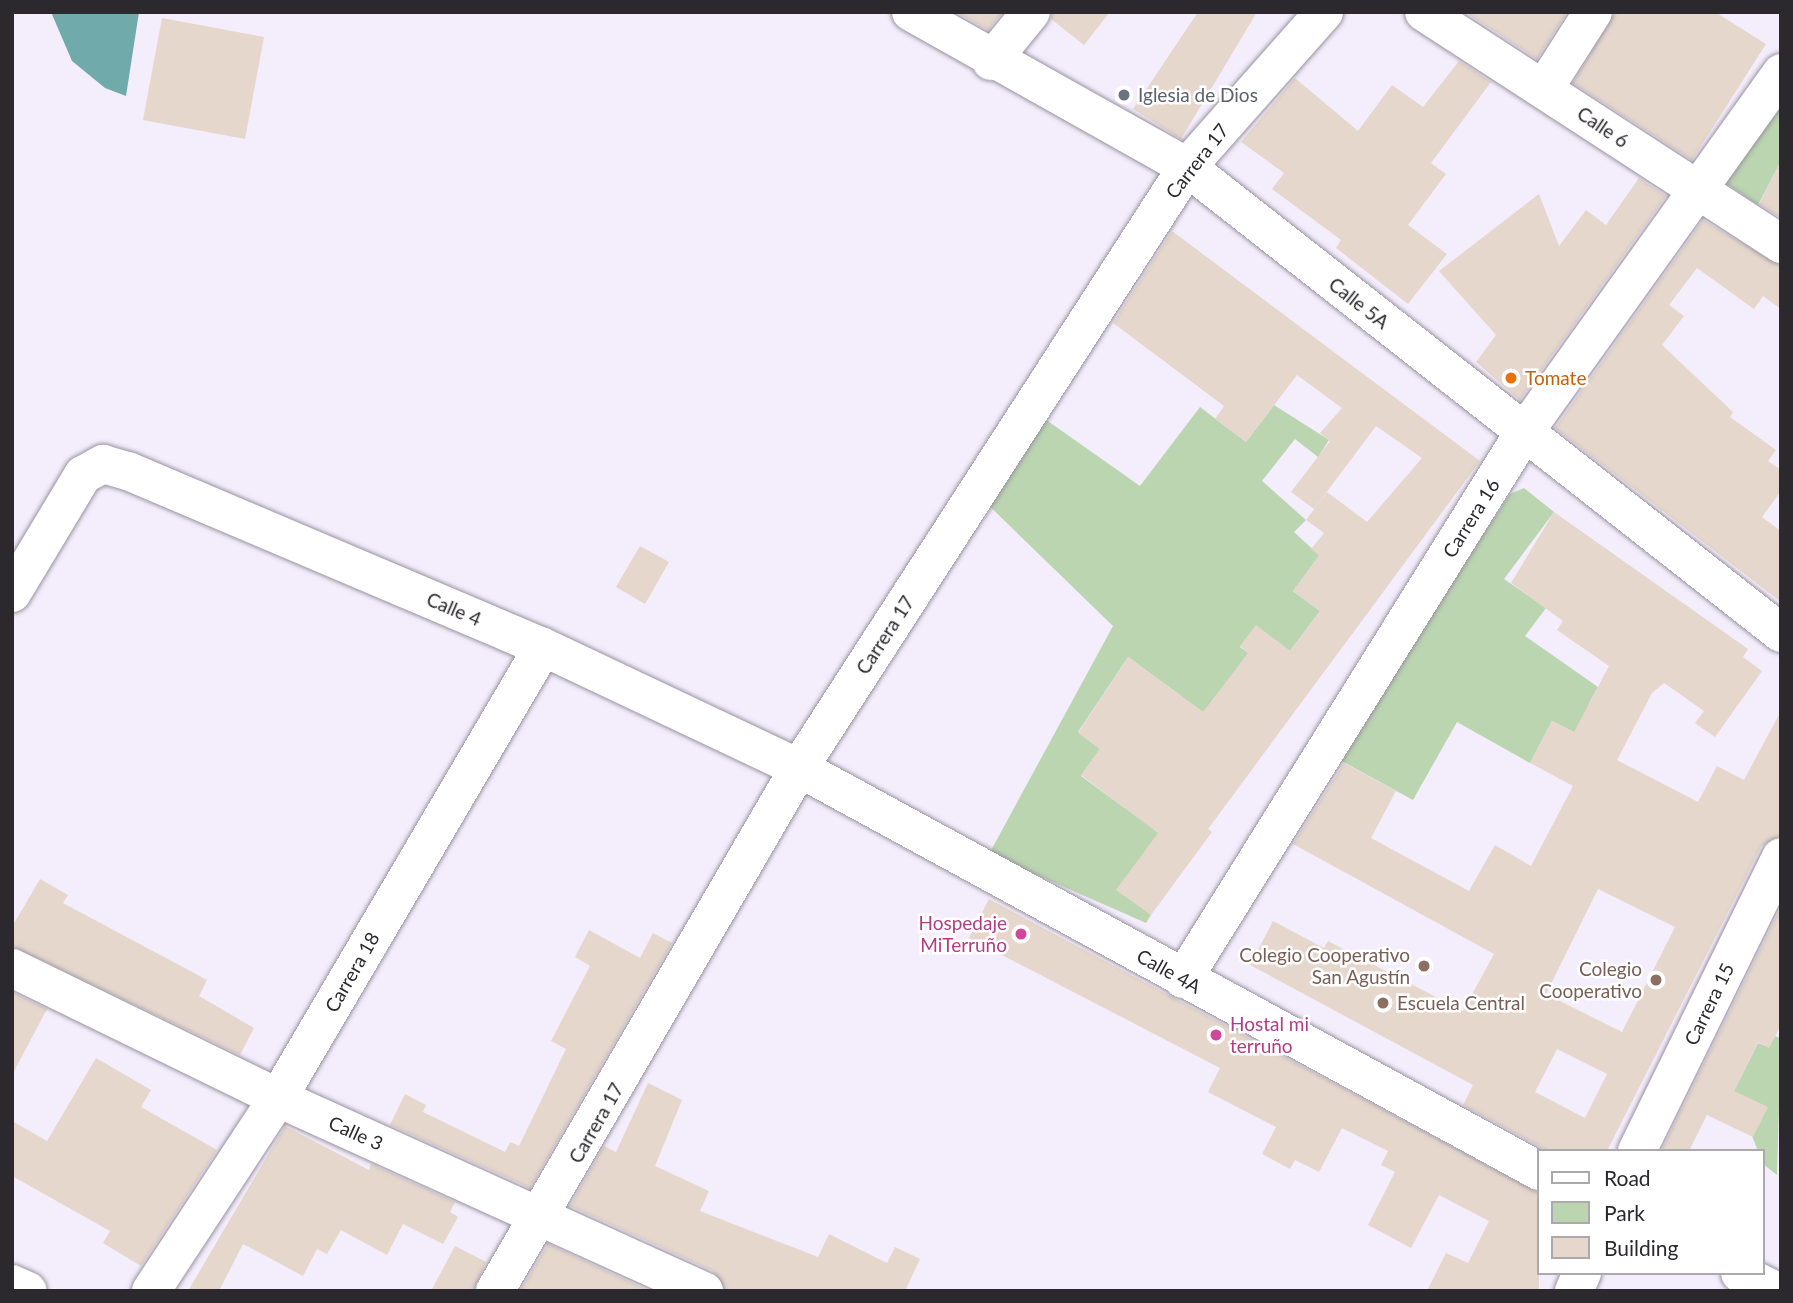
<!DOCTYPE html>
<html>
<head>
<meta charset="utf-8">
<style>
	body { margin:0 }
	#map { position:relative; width:1793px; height:1303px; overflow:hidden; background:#f4edfc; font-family:Lato,sans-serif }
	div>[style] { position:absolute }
	.green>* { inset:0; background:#bad5b0 }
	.water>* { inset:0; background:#70aaaa }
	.building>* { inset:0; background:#e5d7cc }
	.roads { filter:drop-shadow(0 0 2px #9992a0) drop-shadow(0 0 2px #9992a0) }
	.minor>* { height:38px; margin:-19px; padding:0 19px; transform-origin:19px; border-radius:19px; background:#fff }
	.major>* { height:38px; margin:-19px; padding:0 19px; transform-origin:19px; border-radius:19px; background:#fff }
	.dots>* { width:19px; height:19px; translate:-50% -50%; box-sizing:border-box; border:4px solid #fff; border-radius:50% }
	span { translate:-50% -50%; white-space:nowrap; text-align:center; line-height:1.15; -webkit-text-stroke:5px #fff; paint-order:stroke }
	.worship-label { font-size:19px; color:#5b616d }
	.left { translate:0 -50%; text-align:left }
	.street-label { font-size:19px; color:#2c292e }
	.food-label { font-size:19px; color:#c56008 }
	.hotel-label { font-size:19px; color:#b23c85 }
	.right { translate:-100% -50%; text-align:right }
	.education-label { font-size:19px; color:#785e54 }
	.frame { position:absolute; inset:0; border:14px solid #2c292e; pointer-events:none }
	.legend { position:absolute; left:1537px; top:1149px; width:228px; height:126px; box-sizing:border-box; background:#fff; border:2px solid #aba9ab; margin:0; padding:9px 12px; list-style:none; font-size:21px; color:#2c292e }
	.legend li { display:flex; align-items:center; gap:14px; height:35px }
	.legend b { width:35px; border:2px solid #aba9ab }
</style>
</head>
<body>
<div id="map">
	<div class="green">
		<div style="clip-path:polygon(1781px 84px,1781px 161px,1758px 205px,1720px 179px)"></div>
		<div style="clip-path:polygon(1274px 405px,1329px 440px,1318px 457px,1295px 439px,1262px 481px,1306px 520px,1294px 532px,1320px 556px,1293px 591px,1320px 611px,1290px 651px,1256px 626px,1240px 647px,1274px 672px,1203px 712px,1128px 657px,1078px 732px,1100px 749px,1081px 776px,1159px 833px,1117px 889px,1151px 915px,1146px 923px,989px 854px,1113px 626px,979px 496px,1035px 412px,1140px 486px,1200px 407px,1246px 442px)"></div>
		<div style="clip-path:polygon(1524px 488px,1554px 512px,1504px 579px,1546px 608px,1525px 636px,1598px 687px,1589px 703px,1609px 713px,1584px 737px,1552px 721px,1530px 763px,1457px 722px,1413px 800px,1336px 758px,1510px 494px)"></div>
		<div style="clip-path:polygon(1775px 1036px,1781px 1038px,1777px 1175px,1763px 1164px,1763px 1151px,1758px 1151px,1734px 1091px,1758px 1043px,1769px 1047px)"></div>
	</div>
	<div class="water">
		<div style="clip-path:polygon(51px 12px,139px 12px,126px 96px,105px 88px,72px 61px)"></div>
	</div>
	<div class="building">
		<div style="clip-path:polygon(956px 12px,1003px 12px,988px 30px)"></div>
		<div style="clip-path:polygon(1052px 12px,1110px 12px,1084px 45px,1051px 19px)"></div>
		<div style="clip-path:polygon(1198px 12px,1257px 12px,1181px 139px,1133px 109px)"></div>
		<div style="clip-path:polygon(1465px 12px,1567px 12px,1537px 59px)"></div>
		<div style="clip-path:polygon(1615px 12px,1715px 12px,1766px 44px,1692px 160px,1573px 83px)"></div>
		<div style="clip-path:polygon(162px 18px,264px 37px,245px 139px,143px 120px)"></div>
		<div style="clip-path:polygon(1459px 61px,1491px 82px,1431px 163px,1446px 174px,1408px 225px,1447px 254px,1408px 304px,1336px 248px,1341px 240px,1272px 189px,1284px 173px,1241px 142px,1295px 78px,1358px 131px,1392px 85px,1423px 107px)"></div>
		<div style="clip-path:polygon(1781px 161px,1781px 218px,1759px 204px)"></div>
		<div style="clip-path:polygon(1639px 178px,1666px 196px,1520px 400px,1476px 362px,1496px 335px,1439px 271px,1539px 194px,1559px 246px,1586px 210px,1606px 225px)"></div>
		<div style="clip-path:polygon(1703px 220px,1781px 266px,1781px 309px,1763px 296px,1754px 309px,1697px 268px,1669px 305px,1684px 316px,1662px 345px,1733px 412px,1730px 417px,1776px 450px,1768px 461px,1781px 470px,1781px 491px,1762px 517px,1781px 531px,1781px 602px,1555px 428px)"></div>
		<div style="clip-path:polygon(1172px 231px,1480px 461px,1208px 829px,1212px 832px,1151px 915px,1116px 890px,1158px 833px,1081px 775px,1100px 749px,1078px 733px,1128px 657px,1203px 712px,1248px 653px,1240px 646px,1256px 625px,1290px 651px,1320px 611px,1293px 591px,1319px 555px,1311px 549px,1324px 533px,1306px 520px,1327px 492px,1367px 522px,1422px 458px,1376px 426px,1314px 509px,1291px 492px,1330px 441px,1320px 433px,1342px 408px,1297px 375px,1246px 442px,1215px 419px,1224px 406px,1113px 323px)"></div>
		<div style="clip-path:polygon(evenodd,1554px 512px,1748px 649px,1743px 657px,1762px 671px,1715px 737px,1695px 723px,1704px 711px,1664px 683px,1652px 693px,1617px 760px,1698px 802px,1717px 766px,1744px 780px,1781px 711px,1781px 835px,1761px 847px,1607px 1151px,1548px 1151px,1463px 1105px,1473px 1085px,1250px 965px,1273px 921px,1324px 948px,1328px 941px,1463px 1011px,1494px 954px,1293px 844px,1344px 763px,1396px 791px,1371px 838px,1469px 891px,1495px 845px,1531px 866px,1573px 786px,1530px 763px,1552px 721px,1574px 732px,1609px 666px,1557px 630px,1563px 621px,1511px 583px,1554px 512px,1598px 889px,1675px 927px,1622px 1032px,1546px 994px,1598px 889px,1554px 512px,1557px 1049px,1607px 1074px,1585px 1118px,1535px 1092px,1557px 1049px)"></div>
		<div style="clip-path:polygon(640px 546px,669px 562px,645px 604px,616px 587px)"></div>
		<div style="clip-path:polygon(40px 879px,68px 895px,63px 903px,207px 980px,199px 996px,254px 1028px,240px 1055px,12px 946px,12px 927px)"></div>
		<div style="clip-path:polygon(989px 899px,1539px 1193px,1539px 1291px,1427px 1291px,1446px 1253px,1468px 1263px,1489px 1221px,1439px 1195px,1411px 1248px,1368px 1225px,1395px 1172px,1381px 1165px,1388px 1151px,1342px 1128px,1319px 1172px,1295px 1160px,1290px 1169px,1262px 1154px,1276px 1127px,1208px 1092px,1220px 1068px,969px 938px)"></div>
		<div style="clip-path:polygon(1781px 907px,1781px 1025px,1769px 1048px,1758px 1042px,1734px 1091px,1768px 1107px,1753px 1137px,1707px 1115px,1689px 1151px,1661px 1151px)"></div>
		<div style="clip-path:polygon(589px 930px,640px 958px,653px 933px,672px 943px,530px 1188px,390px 1125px,405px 1094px,426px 1105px,423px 1112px,505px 1152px,510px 1142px,519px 1146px,566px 1049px,551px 1041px,590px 966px,575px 957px)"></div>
		<div style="clip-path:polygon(12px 992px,47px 1009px,12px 1075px)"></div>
		<div style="clip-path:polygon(96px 1058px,151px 1090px,141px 1107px,217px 1150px,141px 1266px,103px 1243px,110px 1231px,12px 1176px,12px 1121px,47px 1141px)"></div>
		<div style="clip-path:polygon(648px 1083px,682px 1100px,655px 1166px,709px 1191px,700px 1211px,818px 1257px,829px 1234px,887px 1263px,895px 1247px,920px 1259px,905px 1291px,726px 1291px,713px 1271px,570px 1206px,604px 1146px,616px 1152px)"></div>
		<div style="clip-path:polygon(285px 1126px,369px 1170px,371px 1164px,455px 1202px,450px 1212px,458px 1217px,443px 1244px,403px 1224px,387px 1255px,341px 1230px,327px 1254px,317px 1249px,303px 1276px,243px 1244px,219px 1291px,188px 1291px)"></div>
		<div style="clip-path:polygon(548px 1244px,650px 1291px,520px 1291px)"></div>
		<div style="clip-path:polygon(455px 1246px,486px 1262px,473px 1291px,431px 1291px)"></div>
	</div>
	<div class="roads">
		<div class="minor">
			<div style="left:1424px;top:12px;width:426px;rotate:33deg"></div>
			<div style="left:991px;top:61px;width:63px;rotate:-50.8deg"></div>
			<div style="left:1545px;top:87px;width:89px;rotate:-57.4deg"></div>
			<div style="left:12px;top:593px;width:138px;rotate:-59deg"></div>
			<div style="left:83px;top:475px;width:23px;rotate:-29deg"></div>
			<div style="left:103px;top:464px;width:26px;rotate:16deg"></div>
			<div style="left:128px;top:471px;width:451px;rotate:23deg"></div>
			<div style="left:543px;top:647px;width:283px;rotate:25.3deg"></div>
			<div style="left:799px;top:768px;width:843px;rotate:28.57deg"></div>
			<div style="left:12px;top:968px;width:296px;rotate:26deg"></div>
			<div style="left:278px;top:1098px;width:468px;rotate:24.4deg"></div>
			<div style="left:1183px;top:979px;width:642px;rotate:-58.04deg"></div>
			<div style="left:1523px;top:434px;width:444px;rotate:-54.4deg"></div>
			<div style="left:1637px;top:1151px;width:327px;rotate:-63.9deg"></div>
			<div style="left:1740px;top:1273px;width:40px;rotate:26.6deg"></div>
			<div style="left:12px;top:1284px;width:17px;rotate:24deg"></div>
			<div style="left:151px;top:1291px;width:231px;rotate:-56.7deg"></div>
			<div style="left:278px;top:1098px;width:523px;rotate:-59.56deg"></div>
			<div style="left:495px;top:1291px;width:605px;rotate:-59.83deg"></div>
			<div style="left:799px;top:768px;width:715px;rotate:-57.15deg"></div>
			<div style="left:1187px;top:167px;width:207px;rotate:-48.5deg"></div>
			<div style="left:1574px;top:1291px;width:20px;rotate:-66deg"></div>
		</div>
		<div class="major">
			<div style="left:911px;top:12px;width:317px;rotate:29.3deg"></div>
			<div style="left:1187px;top:167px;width:755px;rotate:38.11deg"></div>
		</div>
	</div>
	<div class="dots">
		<div style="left:1124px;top:95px;background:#6b7280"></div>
		<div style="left:1511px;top:378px;background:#e8710a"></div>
		<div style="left:1021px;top:934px;background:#d1479c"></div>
		<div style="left:1424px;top:966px;background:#8d6e63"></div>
		<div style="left:1656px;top:980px;background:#8d6e63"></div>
		<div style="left:1383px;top:1003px;background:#8d6e63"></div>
		<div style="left:1216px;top:1035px;background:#d1479c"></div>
	</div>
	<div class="worship-label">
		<span class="left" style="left:1138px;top:95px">Iglesia de Dios</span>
	</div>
	<div class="street-label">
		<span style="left:1603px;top:127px;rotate:34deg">Calle 6</span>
		<span style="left:1197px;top:161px;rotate:-52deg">Carrera 17</span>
		<span style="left:1359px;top:303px;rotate:38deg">Calle 5A</span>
		<span style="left:1471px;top:518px;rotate:-58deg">Carrera 16</span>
		<span style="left:454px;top:609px;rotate:23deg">Calle 4</span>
		<span style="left:885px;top:635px;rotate:-57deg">Carrera 17</span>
		<span style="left:1169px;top:971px;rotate:29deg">Calle 4A</span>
		<span style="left:352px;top:972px;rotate:-60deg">Carrera 18</span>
		<span style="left:1709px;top:1004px;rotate:-64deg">Carrera 15</span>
		<span style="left:596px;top:1123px;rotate:-60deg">Carrera 17</span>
		<span style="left:356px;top:1133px;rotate:24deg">Calle 3</span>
	</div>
	<div class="food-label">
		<span class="left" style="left:1525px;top:378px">Tomate</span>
	</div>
	<div class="hotel-label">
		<span class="right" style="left:1007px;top:934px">Hospedaje<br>MiTerruño</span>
		<span class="left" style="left:1230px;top:1035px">Hostal mi<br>terruño</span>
	</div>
	<div class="education-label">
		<span class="right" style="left:1410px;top:966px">Colegio Cooperativo<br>San Agustín</span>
		<span class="right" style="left:1642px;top:980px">Colegio<br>Cooperativo</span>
		<span class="left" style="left:1397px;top:1003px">Escuela Central</span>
	</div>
	<div class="frame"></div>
	<ul class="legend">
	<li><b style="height:9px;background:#fff"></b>Road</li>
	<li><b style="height:19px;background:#bad5b0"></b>Park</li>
	<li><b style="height:19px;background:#e5d7cc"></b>Building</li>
	</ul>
</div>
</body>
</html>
